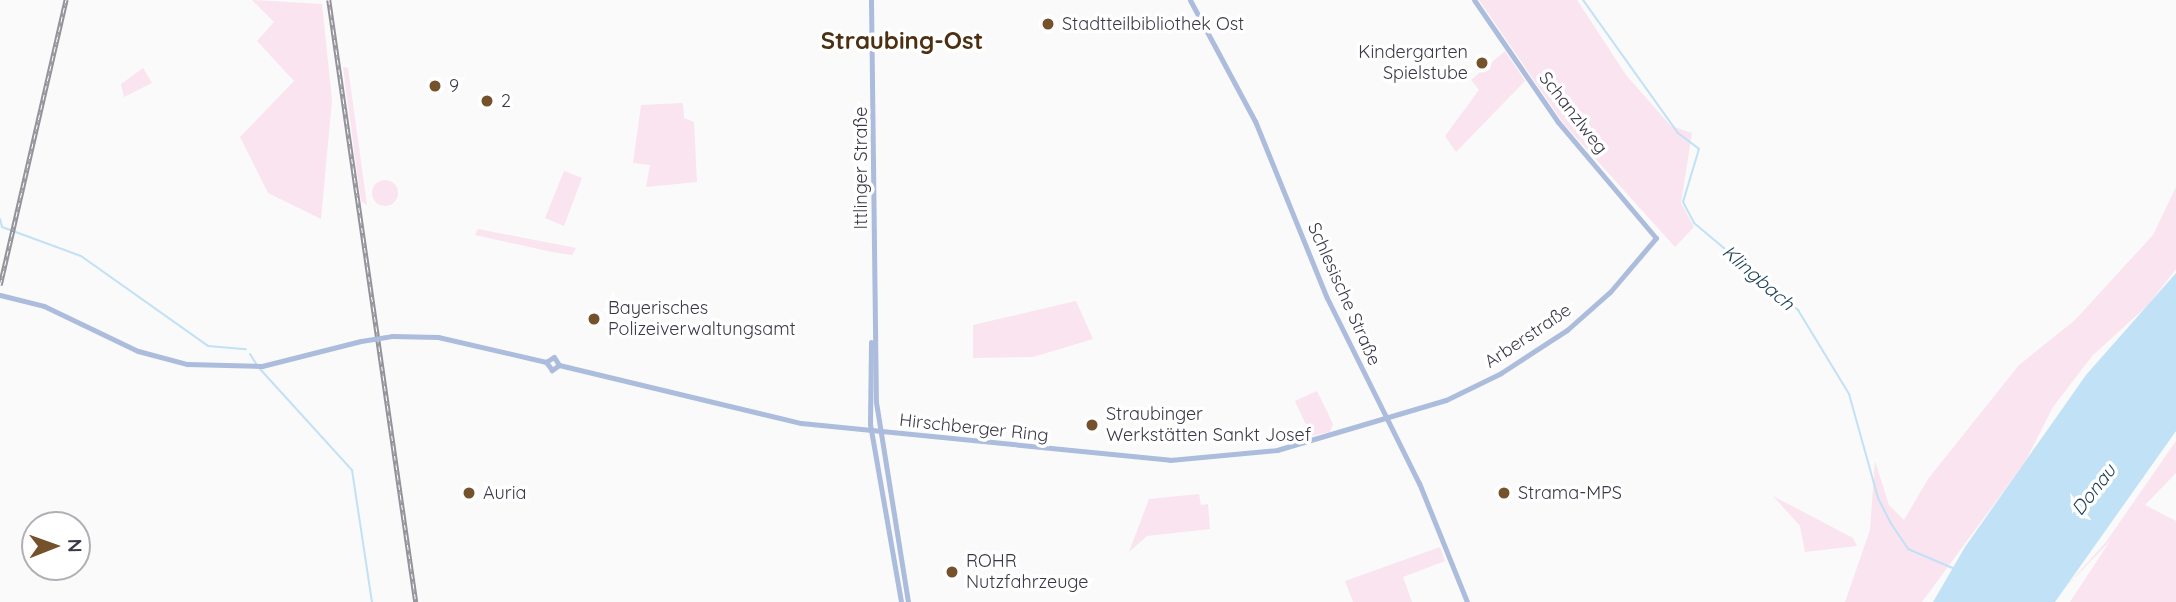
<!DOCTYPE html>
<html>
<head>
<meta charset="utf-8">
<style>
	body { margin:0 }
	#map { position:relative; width:2176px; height:602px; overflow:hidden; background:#fafafa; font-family:Quicksand,sans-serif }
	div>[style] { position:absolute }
	.green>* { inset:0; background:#fae4ef }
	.round { border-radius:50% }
	.water>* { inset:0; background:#c1e1f7 }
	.stream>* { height:2px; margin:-1px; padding:0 1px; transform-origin:1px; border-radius:1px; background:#c1e1f7 }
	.tertiary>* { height:5px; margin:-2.5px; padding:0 2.5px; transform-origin:2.5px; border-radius:2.5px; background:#acbcdd }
	.rail>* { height:4.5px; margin-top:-2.25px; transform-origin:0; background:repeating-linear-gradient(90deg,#fff 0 5px,#94929a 0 10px); box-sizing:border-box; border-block:2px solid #94929a }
	.tertiary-bridge>* { height:5px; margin:-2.5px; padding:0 2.5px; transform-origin:2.5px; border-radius:2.5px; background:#acbcdd }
	.dots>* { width:19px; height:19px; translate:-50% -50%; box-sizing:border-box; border:4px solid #fff; border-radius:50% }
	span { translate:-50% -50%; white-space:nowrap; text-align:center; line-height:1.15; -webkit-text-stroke:7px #fff; paint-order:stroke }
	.poi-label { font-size:18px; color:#3b3847 }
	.left { translate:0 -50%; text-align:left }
	.right { translate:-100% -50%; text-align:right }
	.street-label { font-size:18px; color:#3b3847 }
	.water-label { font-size:19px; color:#1d4158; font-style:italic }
	.district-label { font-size:24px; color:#4c3011; font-weight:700 }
	.north { position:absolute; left:21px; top:511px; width:70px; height:70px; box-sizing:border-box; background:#fff; border:2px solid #b1afb5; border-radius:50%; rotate:89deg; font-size:19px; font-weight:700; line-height:28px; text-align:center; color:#3b3847 }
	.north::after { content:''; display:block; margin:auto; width:24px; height:32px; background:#76522c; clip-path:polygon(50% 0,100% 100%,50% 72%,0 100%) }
</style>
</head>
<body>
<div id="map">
	<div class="green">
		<div style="clip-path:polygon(252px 0,322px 4px,332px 100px,321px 219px,268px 193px,240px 137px,294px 81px,257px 41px,274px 22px)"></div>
		<div style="clip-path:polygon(1479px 0,1577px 0,1626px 75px,1671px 126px,1692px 133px,1681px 203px,1694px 227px,1675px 247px,1564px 124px)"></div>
		<div style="clip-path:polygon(1505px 51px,1525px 81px,1456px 152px,1445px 136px,1479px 90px,1471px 80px)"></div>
		<div style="clip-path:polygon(343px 67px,348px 68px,367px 205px,361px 201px)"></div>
		<div style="clip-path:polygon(143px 68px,152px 83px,124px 97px,121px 84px)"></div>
		<div style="clip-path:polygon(683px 103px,684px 118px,694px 122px,697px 182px,646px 187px,650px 165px,633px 163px,641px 105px)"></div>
		<div style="clip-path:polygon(564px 171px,582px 178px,564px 226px,545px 218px)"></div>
		<div class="round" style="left:372px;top:180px;width:26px;height:26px"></div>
		<div style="clip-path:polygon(2176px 187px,2176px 269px,2148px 305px,2092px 356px,2053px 407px,2025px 462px,1922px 602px,1845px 602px,1870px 530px,1875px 461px,1889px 505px,1904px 520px,1928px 479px,2019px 365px,2074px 321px,2153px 235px)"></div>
		<div style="clip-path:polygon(478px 229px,576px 248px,572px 255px,552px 252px,475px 235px)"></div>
		<div style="clip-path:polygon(1076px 301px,1093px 339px,1033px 357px,973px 358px,973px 325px)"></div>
		<div style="clip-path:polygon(1317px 391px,1333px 424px,1330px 432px,1311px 436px,1295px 401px)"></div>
		<div style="clip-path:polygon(2176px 441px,2176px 473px,2145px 505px,2176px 521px,2176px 602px,2070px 602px,2110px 541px,2062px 591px,2106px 542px)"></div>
		<div style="clip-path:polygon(1199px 494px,1201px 505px,1208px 504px,1210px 529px,1147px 536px,1129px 552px,1149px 499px)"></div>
		<div style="clip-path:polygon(1773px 496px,1853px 538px,1857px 546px,1805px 552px,1800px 526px)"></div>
		<div style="clip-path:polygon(1440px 547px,1445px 561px,1403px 577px,1412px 602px,1353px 602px,1345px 581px)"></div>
	</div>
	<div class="water">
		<div style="clip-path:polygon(2176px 273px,2176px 431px,2055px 602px,1933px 602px,1965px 547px,2086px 375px)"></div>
	</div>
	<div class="stream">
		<div style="left:1583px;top:0;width:163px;rotate:54.5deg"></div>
		<div style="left:1678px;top:133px;width:26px;rotate:37deg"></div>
		<div style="left:1699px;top:149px;width:55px;rotate:106.8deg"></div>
		<div style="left:1683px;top:202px;width:24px;rotate:62deg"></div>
		<div style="left:1694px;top:223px;width:136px;rotate:39.9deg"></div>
		<div style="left:1798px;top:310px;width:98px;rotate:58.7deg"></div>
		<div style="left:1849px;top:394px;width:108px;rotate:74.4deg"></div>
		<div style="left:1878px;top:498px;width:30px;rotate:63deg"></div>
		<div style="left:1892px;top:525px;width:29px;rotate:56deg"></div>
		<div style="left:1908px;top:549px;width:51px;rotate:23.1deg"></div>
		<div style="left:0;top:219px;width:8px;rotate:76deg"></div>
		<div style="left:2px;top:227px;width:84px;rotate:20.2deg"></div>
		<div style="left:81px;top:256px;width:156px;rotate:35.3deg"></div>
		<div style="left:208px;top:346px;width:38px;rotate:5deg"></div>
		<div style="left:250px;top:354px;width:13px;rotate:58deg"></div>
		<div style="left:260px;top:369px;width:137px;rotate:47.7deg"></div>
		<div style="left:352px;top:470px;width:134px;rotate:81.4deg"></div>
	</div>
	<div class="tertiary">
		<div style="left:871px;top:0;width:402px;rotate:89.3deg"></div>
		<div style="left:876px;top:402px;width:203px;rotate:80.9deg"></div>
		<div style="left:1190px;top:0;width:137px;rotate:61.8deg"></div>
		<div style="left:1255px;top:121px;width:191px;rotate:67.9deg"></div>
		<div style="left:1327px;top:298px;width:207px;rotate:63.6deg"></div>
		<div style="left:1419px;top:483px;width:128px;rotate:68deg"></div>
		<div style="left:0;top:295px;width:45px;rotate:14deg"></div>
		<div style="left:44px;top:306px;width:104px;rotate:25.6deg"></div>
		<div style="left:138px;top:351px;width:51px;rotate:14.9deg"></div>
		<div style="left:187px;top:364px;width:75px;rotate:1.5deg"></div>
		<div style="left:262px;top:366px;width:102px;rotate:-14.2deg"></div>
		<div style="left:392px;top:336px;width:46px;rotate:1.2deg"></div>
		<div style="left:438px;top:337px;width:111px;rotate:13deg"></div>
		<div style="left:546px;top:362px;width:9px;rotate:-32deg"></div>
		<div style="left:554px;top:357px;width:9px;rotate:58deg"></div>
		<div style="left:559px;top:365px;width:9px;rotate:144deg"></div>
		<div style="left:552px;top:370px;width:10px;rotate:-127deg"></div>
		<div style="left:871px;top:342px;width:82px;rotate:90.7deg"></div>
		<div style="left:870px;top:424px;width:181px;rotate:80.1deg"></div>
		<div style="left:559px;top:365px;width:249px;rotate:13.5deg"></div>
		<div style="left:801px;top:423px;width:371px;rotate:5.7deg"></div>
		<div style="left:1170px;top:460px;width:107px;rotate:-5.3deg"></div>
		<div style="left:1277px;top:450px;width:176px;rotate:-16.5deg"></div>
		<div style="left:1446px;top:400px;width:61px;rotate:-26.1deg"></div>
		<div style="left:1501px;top:373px;width:79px;rotate:-33.1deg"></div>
		<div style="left:1567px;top:330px;width:57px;rotate:-41.5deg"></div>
		<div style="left:1610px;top:292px;width:71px;rotate:-49.6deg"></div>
		<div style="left:1656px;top:238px;width:152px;rotate:-130.2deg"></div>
		<div style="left:1558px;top:122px;width:148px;rotate:-124.5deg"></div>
	</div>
	<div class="rail">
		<div style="left:329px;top:0;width:608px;rotate:81.78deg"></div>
		<div style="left:0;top:285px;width:293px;rotate:-77deg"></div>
	</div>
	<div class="tertiary-bridge">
		<div style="left:361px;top:341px;width:31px;rotate:-9deg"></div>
	</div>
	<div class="dots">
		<div style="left:1048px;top:24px;background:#76522c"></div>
		<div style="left:1482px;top:63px;background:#76522c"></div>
		<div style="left:435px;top:86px;background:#76522c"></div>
		<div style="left:487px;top:101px;background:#76522c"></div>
		<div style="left:594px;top:319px;background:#76522c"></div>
		<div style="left:1092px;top:425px;background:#76522c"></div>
		<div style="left:469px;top:493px;background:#76522c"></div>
		<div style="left:1504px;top:493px;background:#76522c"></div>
		<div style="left:952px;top:572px;background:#76522c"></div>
	</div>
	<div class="poi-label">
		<span class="left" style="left:1062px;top:24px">Stadtteilbibliothek Ost</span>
		<span class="right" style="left:1468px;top:63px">Kindergarten<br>Spielstube</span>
		<span class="left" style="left:449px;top:86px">9</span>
		<span class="left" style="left:501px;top:101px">2</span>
		<span class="left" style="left:608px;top:319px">Bayerisches<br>Polizeiverwaltungsamt</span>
		<span class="left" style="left:1106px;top:425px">Straubinger<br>Werkstätten Sankt Josef</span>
		<span class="left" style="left:483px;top:493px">Auria</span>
		<span class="left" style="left:1518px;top:493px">Strama-MPS</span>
		<span class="left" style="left:966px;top:572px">ROHR<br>Nutzfahrzeuge</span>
	</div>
	<div class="street-label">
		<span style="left:1573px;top:113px;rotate:52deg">Schanzlweg</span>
		<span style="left:861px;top:168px;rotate:-90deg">Ittlinger Straße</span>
		<span style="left:1344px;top:294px;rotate:66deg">Schlesische Straße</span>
		<span style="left:1528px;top:336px;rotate:-34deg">Arberstraße</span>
		<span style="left:974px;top:428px;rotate:6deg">Hirschberger Ring</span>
	</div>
	<div class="water-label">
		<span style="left:1758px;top:278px;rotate:41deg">Klingbach</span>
		<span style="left:2094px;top:490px;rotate:-52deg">Donau</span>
	</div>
	<div class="district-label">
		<span style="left:902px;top:41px">Straubing-Ost</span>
	</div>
	<div class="north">N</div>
</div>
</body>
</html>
